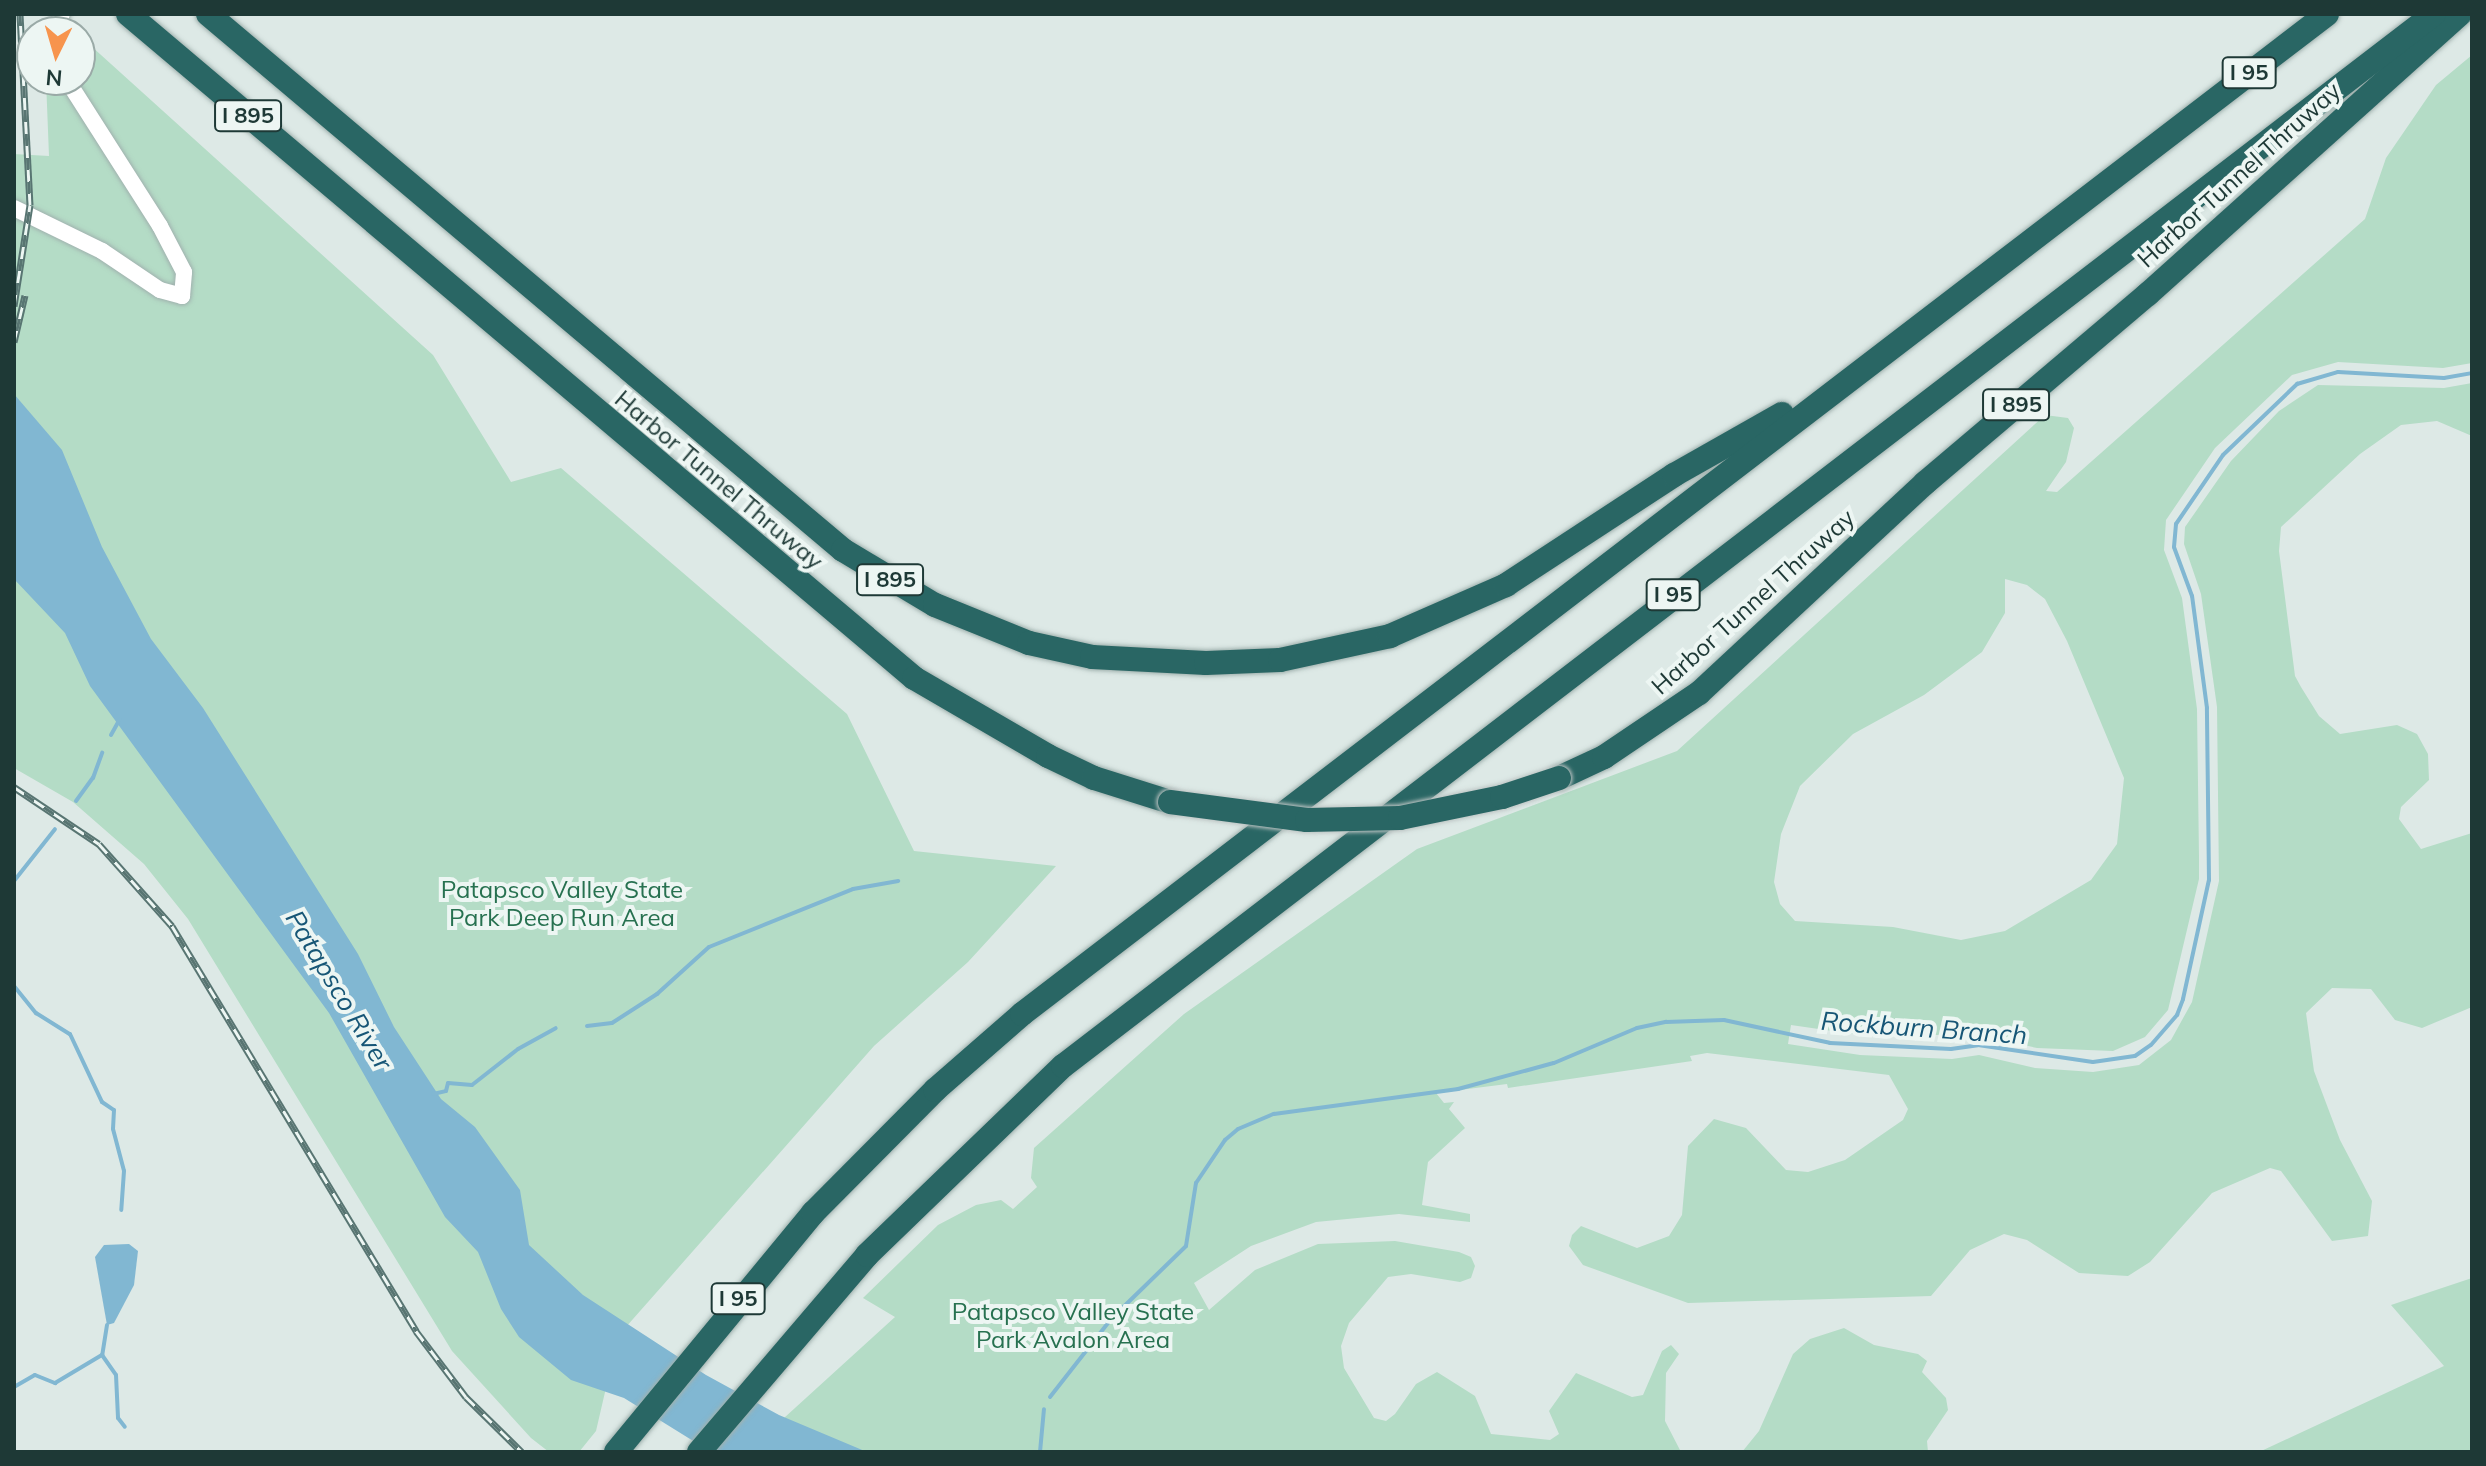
<!DOCTYPE html>
<html>
<head>
<meta charset="utf-8">
<style>
  body { margin:0 }
  #map { position:relative; width:2486px; height:1466px; overflow:hidden; background:#dde9e6; font-family:Mulish,sans-serif }
  div>[style] { position:absolute }
  .green>* { inset:0; background:#b4dcc6 }
  .water>* { inset:0; background:#81b7d2 }
  .stream>* { height:4px; margin:-2px; padding:0 2px; transform-origin:2px; border-radius:2px; background:#81b7d2 }
  .roads { filter:drop-shadow(0 0 2px #a0b1ae) drop-shadow(0 0 2px #a0b1ae) }
  .minor>* { height:16px; margin:-8px; padding:0 8px; transform-origin:8px; border-radius:8px; background:#fff }
  .highway>* { height:24px; margin:-12px; padding:0 12px; transform-origin:12px; border-radius:12px; background:#296664 }
  .rail>* { height:7px; margin-top:-3.5px; transform-origin:0; background:repeating-linear-gradient(90deg,#edf6f3 0 12px,#587572 0 24px); box-sizing:border-box; border-block:2px solid #587572 }
  .bridges { filter:drop-shadow(0 0 2px #bcc4c3) drop-shadow(0 0 2px #bcc4c3) }
  .highway-bridge>* { height:24px; margin:-12px; padding:0 12px; transform-origin:12px; border-radius:12px; background:#296664 }
  span { translate:-50% -50%; white-space:nowrap; text-align:center; line-height:1.15; -webkit-text-stroke:8px #edf6f3; paint-order:stroke }
  .shield-label span { padding:2px 6px; background:#edf6f3; border:2px solid; border-radius:6px; -webkit-text-stroke-width:0 }
  .shield-label { font-size:22px; color:#1e3936; font-weight:700 }
  .street-label { font-size:24px; color:#1e3936 }
  .park-label { font-size:24px; color:#277150 }
  .water-label { font-size:26px; color:#175676; font-style:italic }
  .frame { position:absolute; inset:0; border:16px solid #1e3936; pointer-events:none }
  .north { position:absolute; left:16px; top:16px; width:80px; height:80px; box-sizing:border-box; background:#edf6f3; border:2px solid #9aaaa7; border-radius:50%; rotate:185deg; font-size:22px; font-weight:700; line-height:32px; text-align:center; color:#1e3936 }
  .north::after { content:''; display:block; margin:auto; width:28px; height:36px; background:#f7944d; clip-path:polygon(50% 0,100% 100%,50% 72%,0 100%) }
</style>
</head>
<body>
<div id="map">
  <div class="green">
    <div style="clip-path:polygon(80px 36px,433px 355px,511px 482px,561px 468px,847px 714px,914px 851px,1056px 866px,968px 962px,874px 1046px,618px 1336px,596px 1431px,579px 1452px,549px 1452px,531px 1438px,452px 1351px,188px 919px,144px 864px,73px 802px,14px 768px,14px 154px,49px 156px,46px 80px,80px 80px)"></div>
    <div style="clip-path:polygon(evenodd,2472px 55px,2472px 363px,2443px 368px,2338px 362px,2292px 375px,2215px 448px,2166px 520px,2164px 550px,2182px 598px,2197px 709px,2199px 857px,2199px 879px,2168px 1010px,2145px 1037px,2113px 1051px,2037px 1048px,1978px 1035px,1860px 1035px,1791px 1025px,1788px 1044px,1860px 1055px,1952px 1059px,1979px 1055px,2035px 1068px,2093px 1072px,2139px 1065px,2171px 1040px,2192px 1002px,2219px 881px,2217px 707px,2201px 594px,2184px 544px,2185px 527px,2231px 461px,2279px 411px,2318px 385px,2444px 388px,2472px 383px,2472px 436px,2437px 421px,2401px 425px,2360px 454px,2281px 527px,2279px 551px,2295px 676px,2301px 687px,2319px 716px,2340px 734px,2397px 725px,2417px 734px,2428px 754px,2429px 780px,2401px 807px,2399px 819px,2421px 849px,2472px 833px,2472px 1007px,2422px 1028px,2395px 1020px,2371px 989px,2332px 988px,2306px 1013px,2314px 1071px,2340px 1140px,2372px 1201px,2368px 1236px,2332px 1241px,2281px 1171px,2270px 1168px,2212px 1193px,2150px 1262px,2128px 1276px,2079px 1273px,2027px 1240px,2004px 1234px,1970px 1250px,1931px 1296px,1688px 1303px,1583px 1265px,1569px 1246px,1572px 1235px,1581px 1226px,1637px 1248px,1669px 1236px,1682px 1215px,1688px 1146px,1714px 1119px,1746px 1128px,1786px 1170px,1808px 1172px,1845px 1160px,1903px 1120px,1908px 1109px,1889px 1075px,1707px 1053px,1690px 1056px,1692px 1061px,1508px 1088px,1507px 1084px,1436px 1093px,1444px 1103px,1454px 1102px,1449px 1109px,1465px 1128px,1428px 1162px,1422px 1205px,1470px 1214px,1470px 1222px,1399px 1214px,1316px 1222px,1251px 1246px,1194px 1283px,1209px 1310px,1255px 1270px,1318px 1244px,1395px 1241px,1459px 1252px,1471px 1257px,1475px 1266px,1471px 1278px,1460px 1282px,1411px 1274px,1388px 1277px,1349px 1323px,1341px 1346px,1344px 1368px,1374px 1418px,1386px 1421px,1395px 1414px,1416px 1384px,1437px 1372px,1475px 1396px,1491px 1434px,1550px 1440px,1559px 1434px,1549px 1411px,1576px 1373px,1632px 1397px,1643px 1395px,1662px 1351px,1671px 1345px,1679px 1354px,1666px 1373px,1665px 1421px,1681px 1452px,774px 1452px,773px 1428px,895px 1317px,863px 1298px,938px 1225px,976px 1205px,1001px 1200px,1013px 1209px,1037px 1187px,1031px 1178px,1034px 1148px,1184px 1014px,1417px 849px,1677px 751px,2045px 415px,2068px 418px,2074px 428px,2066px 462px,2046px 491px,2057px 492px,2365px 219px,2386px 158px,2436px 85px,2472px 55px,2005px 579px,2027px 585px,2045px 599px,2067px 641px,2124px 778px,2117px 844px,2091px 880px,2005px 931px,1961px 940px,1893px 927px,1795px 921px,1780px 904px,1774px 882px,1781px 834px,1800px 786px,1853px 734px,1924px 695px,1982px 652px,2005px 613px,2005px 579px)"></div>
    <div style="clip-path:polygon(2472px 1278px,2472px 1452px,2259px 1452px,2444px 1366px,2391px 1305px)"></div>
    <div style="clip-path:polygon(1844px 1328px,1874px 1345px,1918px 1354px,1927px 1361px,1922px 1372px,1946px 1398px,1948px 1410px,1927px 1441px,1928px 1452px,1742px 1452px,1759px 1431px,1793px 1354px,1810px 1339px)"></div>
  </div>
  <div class="water">
    <div style="clip-path:polygon(14px 394px,62px 450px,102px 547px,151px 639px,203px 708px,358px 954px,394px 1027px,441px 1099px,475px 1127px,520px 1190px,529px 1245px,583px 1295px,706px 1375px,779px 1415px,867px 1452px,711px 1452px,624px 1398px,571px 1380px,519px 1337px,501px 1309px,478px 1252px,445px 1217px,329px 1013px,90px 686px,65px 633px,14px 579px)"></div>
    <div style="clip-path:polygon(129px 1244px,138px 1251px,134px 1285px,114px 1323px,107px 1325px,95px 1257px,104px 1245px)"></div>
  </div>
  <div class="stream">
    <div style="left:111px;top:735px;width:18px;rotate:-61deg"></div>
    <div style="left:76px;top:801px;width:29px;rotate:-54deg"></div>
    <div style="left:93px;top:778px;width:27px;rotate:-70deg"></div>
    <div style="left:14px;top:881px;width:66px;rotate:-51.7deg"></div>
    <div style="left:14px;top:986px;width:35px;rotate:51deg"></div>
    <div style="left:36px;top:1013px;width:40px;rotate:32deg"></div>
    <div style="left:70px;top:1034px;width:75px;rotate:64.8deg"></div>
    <div style="left:102px;top:1102px;width:14px;rotate:34deg"></div>
    <div style="left:114px;top:1110px;width:19px;rotate:93deg"></div>
    <div style="left:113px;top:1129px;width:43px;rotate:75.3deg"></div>
    <div style="left:124px;top:1171px;width:39px;rotate:94deg"></div>
    <div style="left:587px;top:1026px;width:25px;rotate:-7deg"></div>
    <div style="left:612px;top:1023px;width:54px;rotate:-32.8deg"></div>
    <div style="left:657px;top:994px;width:70px;rotate:-42.1deg"></div>
    <div style="left:709px;top:947px;width:155px;rotate:-21.9deg"></div>
    <div style="left:853px;top:889px;width:46px;rotate:-10.1deg"></div>
    <div style="left:433px;top:1094px;width:13px;rotate:-13deg"></div>
    <div style="left:446px;top:1091px;width:8px;rotate:-76deg"></div>
    <div style="left:448px;top:1083px;width:24px;rotate:5deg"></div>
    <div style="left:472px;top:1085px;width:58px;rotate:-38deg"></div>
    <div style="left:518px;top:1049px;width:43px;rotate:-28.9deg"></div>
    <div style="left:107px;top:1325px;width:30px;rotate:99deg"></div>
    <div style="left:102px;top:1355px;width:24px;rotate:55deg"></div>
    <div style="left:116px;top:1375px;width:43px;rotate:87.3deg"></div>
    <div style="left:118px;top:1418px;width:11px;rotate:52deg"></div>
    <div style="left:14px;top:1387px;width:24px;rotate:-30deg"></div>
    <div style="left:35px;top:1375px;width:22px;rotate:22deg"></div>
    <div style="left:55px;top:1383px;width:55px;rotate:-30.8deg"></div>
    <div style="left:1050px;top:1397px;width:100px;rotate:-51.9deg"></div>
    <div style="left:1112px;top:1318px;width:103px;rotate:-44.2deg"></div>
    <div style="left:1186px;top:1246px;width:64px;rotate:-81deg"></div>
    <div style="left:1196px;top:1183px;width:52px;rotate:-56deg"></div>
    <div style="left:1225px;top:1140px;width:17px;rotate:-40deg"></div>
    <div style="left:1238px;top:1129px;width:39px;rotate:-23deg"></div>
    <div style="left:1274px;top:1114px;width:186px;rotate:-7.7deg"></div>
    <div style="left:1458px;top:1089px;width:99px;rotate:-15.2deg"></div>
    <div style="left:1554px;top:1063px;width:90px;rotate:-22.9deg"></div>
    <div style="left:1637px;top:1028px;width:30px;rotate:-12deg"></div>
    <div style="left:1666px;top:1022px;width:58px;rotate:-2deg"></div>
    <div style="left:1724px;top:1020px;width:108px;rotate:12.2deg"></div>
    <div style="left:1830px;top:1043px;width:121px;rotate:2.8deg"></div>
    <div style="left:1951px;top:1049px;width:27px;rotate:-8deg"></div>
    <div style="left:1978px;top:1045px;width:116px;rotate:8.4deg"></div>
    <div style="left:2093px;top:1062px;width:42px;rotate:-8.1deg"></div>
    <div style="left:2135px;top:1056px;width:19px;rotate:-35deg"></div>
    <div style="left:2151px;top:1045px;width:40px;rotate:-49deg"></div>
    <div style="left:2177px;top:1015px;width:17px;rotate:-69deg"></div>
    <div style="left:2183px;top:999px;width:122px;rotate:-77.7deg"></div>
    <div style="left:2209px;top:880px;width:172px;rotate:-90.7deg"></div>
    <div style="left:2207px;top:708px;width:113px;rotate:-97.6deg"></div>
    <div style="left:2192px;top:596px;width:52px;rotate:-110.2deg"></div>
    <div style="left:2174px;top:547px;width:23px;rotate:-85deg"></div>
    <div style="left:2176px;top:524px;width:83px;rotate:-55.7deg"></div>
    <div style="left:2223px;top:455px;width:103px;rotate:-43.8deg"></div>
    <div style="left:2297px;top:384px;width:43px;rotate:-16.3deg"></div>
    <div style="left:2338px;top:372px;width:106px;rotate:3.2deg"></div>
    <div style="left:2444px;top:378px;width:28px;rotate:-10deg"></div>
    <div style="left:1040px;top:1452px;width:43px;rotate:-84.7deg"></div>
  </div>
  <div class="roads">
    <div class="minor">
      <div style="left:56px;top:32px;width:19px;rotate:-72deg"></div>
      <div style="left:14px;top:208px;width:98px;rotate:26deg"></div>
      <div style="left:102px;top:251px;width:70px;rotate:33.9deg"></div>
      <div style="left:160px;top:290px;width:23px;rotate:15deg"></div>
      <div style="left:182px;top:296px;width:24px;rotate:-85deg"></div>
      <div style="left:184px;top:272px;width:52px;rotate:-117.6deg"></div>
      <div style="left:160px;top:226px;width:173px;rotate:-122.5deg"></div>
    </div>
    <div class="highway">
      <div style="left:128px;top:14px;width:1029px;rotate:40.19deg"></div>
      <div style="left:914px;top:678px;width:155px;rotate:30.2deg"></div>
      <div style="left:1048px;top:756px;width:51px;rotate:25.6deg"></div>
      <div style="left:1094px;top:778px;width:80px;rotate:17.5deg"></div>
      <div style="left:208px;top:14px;width:831px;rotate:40.17deg"></div>
      <div style="left:843px;top:550px;width:107px;rotate:30.9deg"></div>
      <div style="left:935px;top:605px;width:101px;rotate:22deg"></div>
      <div style="left:1029px;top:643px;width:65px;rotate:12.5deg"></div>
      <div style="left:1092px;top:657px;width:114px;rotate:3deg"></div>
      <div style="left:1206px;top:663px;width:74px;rotate:-2.3deg"></div>
      <div style="left:1280px;top:660px;width:113px;rotate:-12.3deg"></div>
      <div style="left:1390px;top:636px;width:127px;rotate:-23.7deg"></div>
      <div style="left:1506px;top:585px;width:201px;rotate:-33.2deg"></div>
      <div style="left:1674px;top:475px;width:124px;rotate:-29.5deg"></div>
      <div style="left:1559px;top:778px;width:50px;rotate:-25deg"></div>
      <div style="left:1604px;top:757px;width:115px;rotate:-34deg"></div>
      <div style="left:1699px;top:693px;width:309px;rotate:-42.9deg"></div>
      <div style="left:1925px;top:483px;width:292px;rotate:-40.3deg"></div>
      <div style="left:2148px;top:294px;width:419px;rotate:-41.9deg"></div>
      <div style="left:616px;top:1452px;width:310px;rotate:-50.5deg"></div>
      <div style="left:813px;top:1213px;width:173px;rotate:-45.2deg"></div>
      <div style="left:935px;top:1090px;width:116px;rotate:-41.1deg"></div>
      <div style="left:1022px;top:1014px;width:1644px;rotate:-37.46deg"></div>
      <div style="left:699px;top:1452px;width:259px;rotate:-49.5deg"></div>
      <div style="left:867px;top:1255px;width:272px;rotate:-44deg"></div>
      <div style="left:1063px;top:1066px;width:1728px;rotate:-37.5deg"></div>
    </div>
  </div>
  <div class="rail">
    <div style="left:14px;top:306px;width:102px;rotate:-81deg"></div>
    <div style="left:30px;top:205px;width:191px;rotate:-93deg"></div>
    <div style="left:14px;top:342px;width:48px;rotate:-76.8deg"></div>
    <div style="left:14px;top:787px;width:102px;rotate:33.8deg"></div>
    <div style="left:99px;top:844px;width:110px;rotate:48.3deg"></div>
    <div style="left:172px;top:926px;width:473px;rotate:58.9deg"></div>
    <div style="left:416px;top:1331px;width:83px;rotate:52.9deg"></div>
    <div style="left:466px;top:1397px;width:78px;rotate:44.5deg"></div>
  </div>
  <div class="bridges">
    <div class="highway-bridge">
      <div style="left:1170px;top:802px;width:138px;rotate:7.5deg"></div>
      <div style="left:1307px;top:820px;width:93px;rotate:-1.2deg"></div>
      <div style="left:1400px;top:818px;width:104px;rotate:-11.6deg"></div>
      <div style="left:1502px;top:797px;width:60px;rotate:-18.4deg"></div>
    </div>
  </div>
  <div class="shield-label">
    <span style="left:2249px;top:73px">I 95</span>
    <span style="left:248px;top:116px">I 895</span>
    <span style="left:2016px;top:405px">I 895</span>
    <span style="left:890px;top:580px">I 895</span>
    <span style="left:1673px;top:595px">I 95</span>
    <span style="left:738px;top:1299px">I 95</span>
  </div>
  <div class="street-label">
    <span style="left:2239px;top:175px;rotate:-42deg">Harbor Tunnel Thruway</span>
    <span style="left:719px;top:480px;rotate:40deg">Harbor Tunnel Thruway</span>
    <span style="left:1753px;top:602px;rotate:-42deg">Harbor Tunnel Thruway</span>
  </div>
  <div class="park-label">
    <span style="left:562px;top:904px">Patapsco Valley State<br>Park Deep Run Area</span>
    <span style="left:1073px;top:1326px">Patapsco Valley State<br>Park Avalon Area</span>
  </div>
  <div class="water-label">
    <span style="left:339px;top:990px;rotate:59deg">Patapsco River</span>
    <span style="left:1924px;top:1028px;rotate:4deg">Rockburn Branch</span>
  </div>
  <div class="frame"></div>
  <div class="north">N</div>
</div>
</body>
</html>
